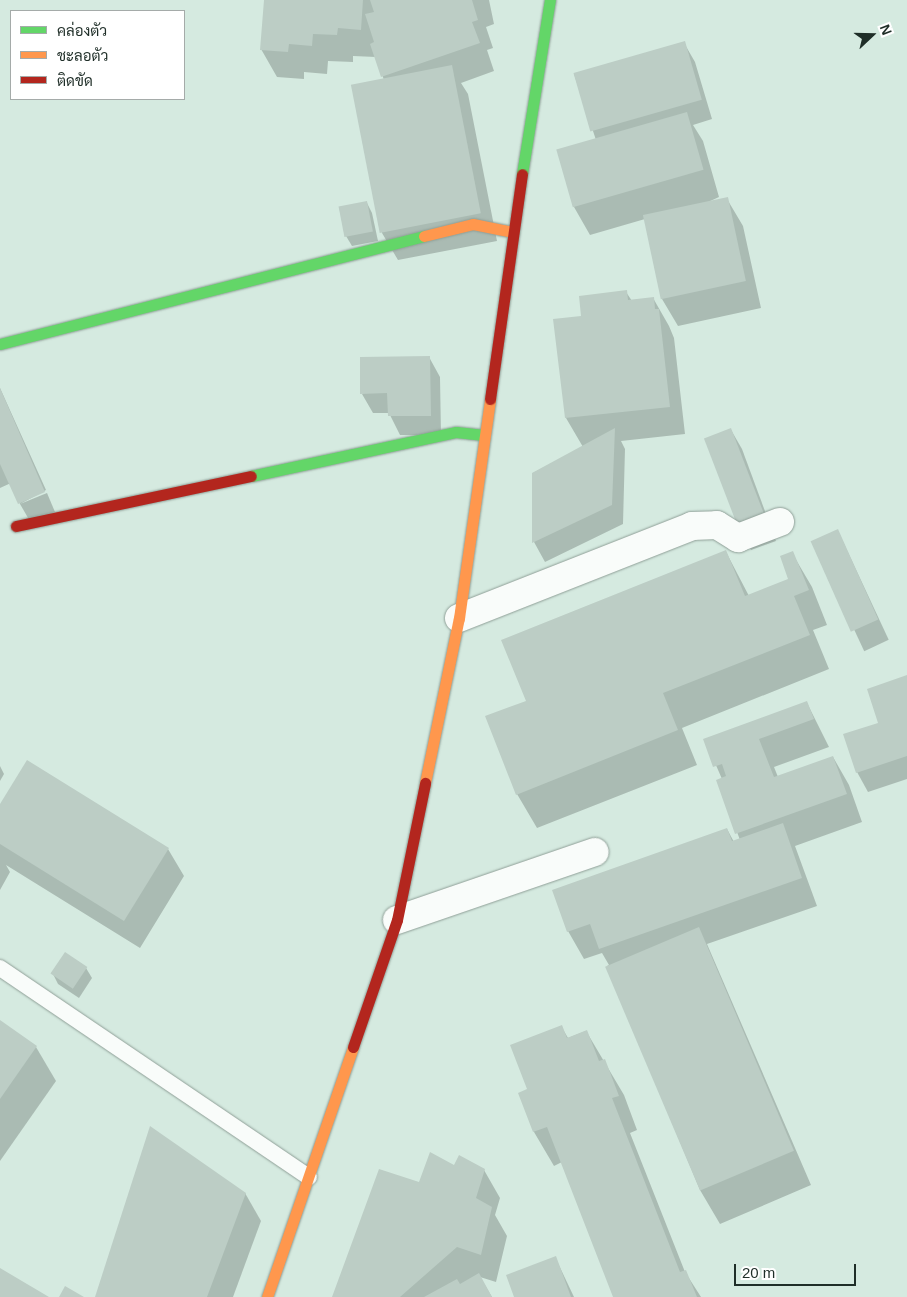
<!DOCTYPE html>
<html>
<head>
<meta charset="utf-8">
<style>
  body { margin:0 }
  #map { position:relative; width:907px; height:1297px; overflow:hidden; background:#d5eae0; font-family:Arial,Sarabun,sans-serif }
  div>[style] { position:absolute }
  .shadow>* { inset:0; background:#0003; transform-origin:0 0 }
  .building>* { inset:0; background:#bccdc5; transform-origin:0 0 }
  .roads { filter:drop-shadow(0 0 1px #8f9f97) drop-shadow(0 0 1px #8f9f97) }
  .lane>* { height:16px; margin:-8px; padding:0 8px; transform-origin:8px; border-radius:8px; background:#f9fcfa }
  .street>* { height:28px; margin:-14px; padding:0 14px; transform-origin:14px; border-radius:14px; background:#f9fcfa }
  .fast>* { height:11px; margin:-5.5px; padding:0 5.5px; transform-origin:5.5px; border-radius:5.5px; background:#63d668 }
  .slow>* { height:11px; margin:-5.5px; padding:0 5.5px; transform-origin:5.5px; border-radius:5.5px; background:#ff974d }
  .jam>* { height:11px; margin:-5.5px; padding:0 5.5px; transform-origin:5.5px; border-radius:5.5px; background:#b3261e }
  span { translate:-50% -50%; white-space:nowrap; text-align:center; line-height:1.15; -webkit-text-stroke:4px #fff; paint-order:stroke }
  .legend { position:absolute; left:10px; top:10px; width:175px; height:90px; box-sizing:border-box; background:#fff; border:1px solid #a5aba9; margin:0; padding:6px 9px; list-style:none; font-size:15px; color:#1f2e28 }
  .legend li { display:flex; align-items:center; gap:10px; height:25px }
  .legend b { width:25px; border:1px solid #a5aba9 }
  .north { position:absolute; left:847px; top:10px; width:50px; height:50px; -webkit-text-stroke:4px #fff; paint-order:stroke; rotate:69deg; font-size:14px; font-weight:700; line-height:20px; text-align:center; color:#1f2e28 }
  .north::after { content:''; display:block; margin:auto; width:18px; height:22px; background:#1f2e28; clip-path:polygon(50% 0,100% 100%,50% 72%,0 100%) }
  .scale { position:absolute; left:734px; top:1264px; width:122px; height:22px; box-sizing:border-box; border:2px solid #1f2e28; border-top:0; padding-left:6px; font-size:15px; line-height:18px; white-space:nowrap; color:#1f2e28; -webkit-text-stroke:4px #fff; paint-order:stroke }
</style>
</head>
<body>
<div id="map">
  <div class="shadow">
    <div style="clip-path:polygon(265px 0,489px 0,494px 24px,486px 27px,493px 48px,487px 50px,494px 71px,461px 83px,468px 94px,497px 241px,398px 260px,382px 233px,384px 80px,376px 57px,353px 56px,353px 62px,328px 61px,327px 74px,304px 72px,304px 79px,277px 77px,261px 49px)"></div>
    <div style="clip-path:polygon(684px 43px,695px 62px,712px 119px,693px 125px,703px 141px,719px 197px,706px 203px,727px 199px,743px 226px,761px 308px,678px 326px,662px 299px,645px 219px,590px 235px,574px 207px,596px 140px,574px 74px)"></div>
    <div style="clip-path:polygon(367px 203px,372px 213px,378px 241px,352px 246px,346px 236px)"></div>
    <div style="clip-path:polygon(626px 292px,632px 301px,653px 298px,669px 326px,674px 338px,685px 434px,621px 441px,625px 449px,623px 524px,545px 562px,534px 542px,533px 473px,583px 447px,566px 418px,582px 317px)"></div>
    <div style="clip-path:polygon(429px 357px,440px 377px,441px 435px,400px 435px,389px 413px,373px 413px,362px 394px)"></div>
    <div style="clip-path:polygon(0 388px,46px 490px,20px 504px,11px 483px,0 488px)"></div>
    <div style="clip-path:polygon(731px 430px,742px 449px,776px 541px,751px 550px,740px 531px)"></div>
    <div style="clip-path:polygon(47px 493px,55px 512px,31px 523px,20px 504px)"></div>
    <div style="left:838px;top:531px;width:120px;height:27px;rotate:65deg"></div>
    <div style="clip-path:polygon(726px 552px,749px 596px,790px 580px,792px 553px,812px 587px,827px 625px,813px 630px,829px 669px,682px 728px,697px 765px,537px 828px,517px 794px,527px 701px)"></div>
    <div style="clip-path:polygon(907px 677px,907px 779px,868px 792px,857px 772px,879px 724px)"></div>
    <div style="clip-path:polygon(807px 703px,829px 747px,774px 767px,778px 777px,833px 757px,849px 785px,862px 822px,795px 846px,817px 906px,707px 944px,811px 1185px,720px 1224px,700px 1190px,607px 966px,609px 965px,602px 953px,584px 959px,568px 931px,727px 829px,734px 842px,740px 840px,718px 781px,722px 779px,705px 740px)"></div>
    <div style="clip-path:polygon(0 766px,4px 774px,0 781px)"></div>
    <div style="clip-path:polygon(0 806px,168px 849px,184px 876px,140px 948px,6px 865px,10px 872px,0 890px)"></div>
    <div style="clip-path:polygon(86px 968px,92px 978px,79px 998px,58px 984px,53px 974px)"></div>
    <div style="clip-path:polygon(0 1022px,36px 1047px,56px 1081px,0 1161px)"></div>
    <div style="clip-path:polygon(561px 1026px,568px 1038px,586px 1031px,624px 1095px,637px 1130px,630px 1133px,685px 1272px,701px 1297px,614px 1297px,562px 1162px,554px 1166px,534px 1132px,529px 1090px)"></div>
    <div style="clip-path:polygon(455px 1167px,484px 1170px,500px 1198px,495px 1215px,507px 1236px,496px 1282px,480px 1277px,492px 1297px,333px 1297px,420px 1184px)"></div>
    <div style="clip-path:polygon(245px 1193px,261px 1221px,233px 1297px,96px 1297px)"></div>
    <div style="clip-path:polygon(555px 1257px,574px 1297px,515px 1297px)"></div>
  </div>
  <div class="building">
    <div style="clip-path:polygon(264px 0,363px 0,361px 30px,338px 28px,337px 35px,313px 34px,312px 46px,289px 44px,288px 52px,260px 50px)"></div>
    <div style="clip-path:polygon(370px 0,472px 0,478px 20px,472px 22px,480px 43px,381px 77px,370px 44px,374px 42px,365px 14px,374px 12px)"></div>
    <div style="left:685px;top:41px;width:61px;height:116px;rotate:74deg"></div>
    <div style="left:452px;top:65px;width:151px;height:103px;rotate:79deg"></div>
    <div style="left:687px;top:112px;width:60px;height:136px;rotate:74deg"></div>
    <div style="left:728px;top:197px;width:86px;height:87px;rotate:78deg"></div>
    <div style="left:367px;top:201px;width:31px;height:29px;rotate:79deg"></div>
    <div style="clip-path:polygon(627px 290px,628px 300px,654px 297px,655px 309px,659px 309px,670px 407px,565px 418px,553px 319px,581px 316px,579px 296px)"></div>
    <div style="clip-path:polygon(430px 356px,431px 416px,388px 416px,387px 393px,360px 394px,360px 357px)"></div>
    <div style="clip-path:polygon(0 388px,45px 492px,18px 504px,0 464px)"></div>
    <div style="clip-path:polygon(615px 428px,612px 505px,532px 543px,532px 473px)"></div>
    <div style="left:731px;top:428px;width:99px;height:29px;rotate:69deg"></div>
    <div style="left:838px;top:529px;width:99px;height:30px;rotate:66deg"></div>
    <div style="clip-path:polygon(726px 550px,745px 596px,788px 579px,780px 556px,793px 551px,809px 590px,794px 596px,810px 635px,663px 693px,678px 730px,516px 795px,485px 716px,526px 701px,501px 640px)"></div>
    <div style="clip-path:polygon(907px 675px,907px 756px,856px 773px,843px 734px,878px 723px,867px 689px)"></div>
    <div style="clip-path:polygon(807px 701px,814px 719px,759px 739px,774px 777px,833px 756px,847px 794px,735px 834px,716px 780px,726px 776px,722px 764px,713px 767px,703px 739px)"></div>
    <div style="clip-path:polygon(27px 760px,169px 848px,124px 921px,0 844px,0 804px)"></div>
    <div style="clip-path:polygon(783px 823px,802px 878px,599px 949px,590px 924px,567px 932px,552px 890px,727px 828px,732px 841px)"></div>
    <div style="left:699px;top:927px;width:243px;height:102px;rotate:67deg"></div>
    <div style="left:65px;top:952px;width:27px;height:26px;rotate:34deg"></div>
    <div style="clip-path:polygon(0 1020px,37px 1046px,0 1099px)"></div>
    <div style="clip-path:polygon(562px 1025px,567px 1038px,587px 1030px,599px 1061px,605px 1059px,619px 1096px,612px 1098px,680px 1272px,686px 1270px,697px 1297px,613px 1297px,547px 1127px,533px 1132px,518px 1093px,527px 1089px,510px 1045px)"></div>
    <div style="clip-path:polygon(150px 1126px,246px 1193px,207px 1297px,95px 1297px)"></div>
    <div style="clip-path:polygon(430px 1152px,454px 1165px,459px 1155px,485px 1169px,476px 1198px,492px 1207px,481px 1255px,457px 1247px,400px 1297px,332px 1297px,379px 1169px,419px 1182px)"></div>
    <div style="clip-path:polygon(556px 1256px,571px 1297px,514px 1297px,506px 1275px)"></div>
    <div style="clip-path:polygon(0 1268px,49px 1297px,0 1297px)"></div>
    <div style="clip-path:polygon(479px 1273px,492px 1297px,424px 1297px,457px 1279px,460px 1284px)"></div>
    <div style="clip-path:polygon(65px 1286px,84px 1297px,59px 1297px)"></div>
  </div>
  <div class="roads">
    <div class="lane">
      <div style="left:0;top:968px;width:373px;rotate:34.1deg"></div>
    </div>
    <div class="street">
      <div style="left:459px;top:618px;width:251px;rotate:-21.5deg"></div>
      <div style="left:692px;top:526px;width:25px;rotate:-2deg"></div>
      <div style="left:717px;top:525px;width:25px;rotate:32deg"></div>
      <div style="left:738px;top:538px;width:45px;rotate:-20.9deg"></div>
      <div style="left:397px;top:920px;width:209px;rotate:-19deg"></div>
    </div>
    <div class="fast">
      <div style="left:522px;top:174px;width:176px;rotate:-80.9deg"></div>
      <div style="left:0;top:344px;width:438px;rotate:-14.3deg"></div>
      <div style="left:251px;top:476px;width:210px;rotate:-12.1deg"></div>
      <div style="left:456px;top:432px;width:28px;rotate:6deg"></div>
    </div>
    <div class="slow">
      <div style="left:424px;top:236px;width:50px;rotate:-13.8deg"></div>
      <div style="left:473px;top:224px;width:41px;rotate:11.3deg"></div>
      <div style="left:425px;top:783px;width:168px;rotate:-78.4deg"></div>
      <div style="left:459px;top:618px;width:221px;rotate:-81.9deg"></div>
      <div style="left:267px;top:1297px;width:264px;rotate:-71deg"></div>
    </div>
    <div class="jam">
      <div style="left:490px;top:399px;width:227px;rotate:-81.9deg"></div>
      <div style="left:16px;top:526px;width:240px;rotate:-12deg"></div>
      <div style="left:353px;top:1047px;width:134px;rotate:-70.9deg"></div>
      <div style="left:397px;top:920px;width:140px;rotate:-78.4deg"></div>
    </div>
  </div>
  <ul class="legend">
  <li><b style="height:6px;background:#63d668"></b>คล่องตัว</li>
  <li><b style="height:6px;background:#ff974d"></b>ชะลอตัว</li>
  <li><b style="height:6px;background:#b3261e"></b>ติดขัด</li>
  </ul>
  <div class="north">N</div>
  <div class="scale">20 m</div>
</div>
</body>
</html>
